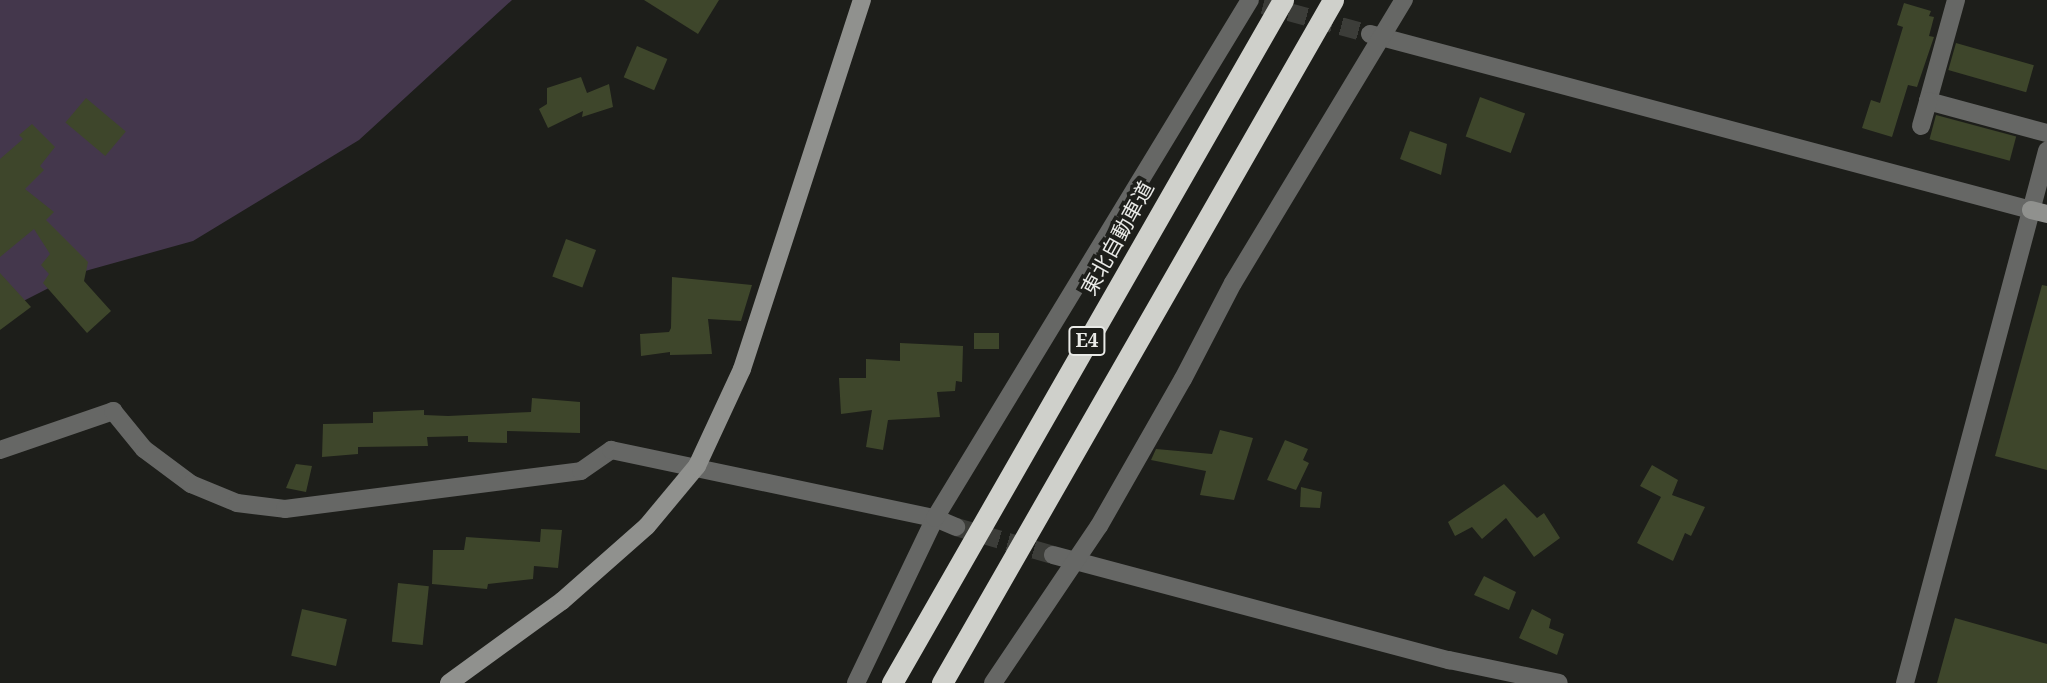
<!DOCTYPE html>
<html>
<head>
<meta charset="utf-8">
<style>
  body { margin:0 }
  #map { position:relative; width:2047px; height:683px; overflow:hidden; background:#1d1e1a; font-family:"Noto Serif","Noto Sans JP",serif }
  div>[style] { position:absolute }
  .green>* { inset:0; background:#44374c }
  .building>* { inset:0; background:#3e462b; transform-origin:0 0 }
  .street-tunnel>* { height:18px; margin-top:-9px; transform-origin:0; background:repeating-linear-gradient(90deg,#3c3d39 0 18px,transparent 0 27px) }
  .street>* { height:18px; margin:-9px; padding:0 9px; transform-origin:9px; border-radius:9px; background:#666765 }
  .secondary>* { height:18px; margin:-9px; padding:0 9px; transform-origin:9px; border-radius:9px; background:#90918e }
  .highway>* { height:21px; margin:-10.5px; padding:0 10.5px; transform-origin:10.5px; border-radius:10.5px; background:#cfd0cb }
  span { translate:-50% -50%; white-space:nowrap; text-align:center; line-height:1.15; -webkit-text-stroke:7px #1d1e1a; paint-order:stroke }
  .shield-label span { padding:2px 5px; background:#1d1e1a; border:2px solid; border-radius:5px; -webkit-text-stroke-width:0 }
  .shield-label { font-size:19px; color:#e9eae7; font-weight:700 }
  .street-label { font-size:21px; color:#e9eae7 }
</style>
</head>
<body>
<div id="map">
  <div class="green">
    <div style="clip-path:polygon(0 0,512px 0,359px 140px,193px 241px,78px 273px,0 313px)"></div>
  </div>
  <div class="building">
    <div style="clip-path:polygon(644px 0,719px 0,698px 34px)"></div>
    <div style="clip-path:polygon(1904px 3px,1931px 11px,1929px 16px,1934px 17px,1929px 36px,1934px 37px,1917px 87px,1908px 85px,1892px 137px,1862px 128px,1871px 100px,1880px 103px,1903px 27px,1897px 25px)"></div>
    <div style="left:1956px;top:43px;width:81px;height:28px;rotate:16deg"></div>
    <div style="left:637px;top:46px;width:33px;height:34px;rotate:23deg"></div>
    <div style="clip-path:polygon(581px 77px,587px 93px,609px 84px,613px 107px,582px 117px,583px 111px,548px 128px,539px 109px,547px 104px,547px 88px)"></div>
    <div style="left:1480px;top:97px;width:48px;height:42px;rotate:20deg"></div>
    <div style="left:86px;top:98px;width:52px;height:32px;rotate:40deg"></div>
    <div style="left:1936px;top:115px;width:83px;height:25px;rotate:15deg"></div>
    <div style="clip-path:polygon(32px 124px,55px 147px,40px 166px,44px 170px,25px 189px,54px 212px,46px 220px,88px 262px,84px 281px,111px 311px,87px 333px,43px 283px,49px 274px,41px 265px,50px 254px,34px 229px,0 257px,0 159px,23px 139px,19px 135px)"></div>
    <div style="clip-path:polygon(1410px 131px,1447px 144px,1441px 175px,1400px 159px)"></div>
    <div style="left:566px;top:239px;width:32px;height:40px;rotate:20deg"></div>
    <div style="clip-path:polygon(0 273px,31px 307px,0 330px)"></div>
    <div style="clip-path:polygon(672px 277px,752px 285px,741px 321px,708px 319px,712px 354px,670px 355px,670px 352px,641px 356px,640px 334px,669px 332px,671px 328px)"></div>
    <div style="clip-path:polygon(2042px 285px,2047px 286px,2047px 470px,1995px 456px)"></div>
    <div style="left:974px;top:333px;width:25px;height:16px"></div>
    <div style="clip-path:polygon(900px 343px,963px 346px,962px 382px,956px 381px,955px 391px,937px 392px,940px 417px,888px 420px,883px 450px,866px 447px,872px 410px,841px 414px,839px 378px,866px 378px,866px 359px,900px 361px)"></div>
    <div style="clip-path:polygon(532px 398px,580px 402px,580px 433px,507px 431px,507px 443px,468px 442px,468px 436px,427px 437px,428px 446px,358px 447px,358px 454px,322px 457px,323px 424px,373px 423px,373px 412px,424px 410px,424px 415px,448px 416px,531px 412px)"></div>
    <div style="clip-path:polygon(1220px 430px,1253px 438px,1234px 500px,1200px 495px,1206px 471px,1151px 460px,1156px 449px,1212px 454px)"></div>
    <div style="clip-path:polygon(1285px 440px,1308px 449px,1303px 460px,1309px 463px,1296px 490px,1267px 480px)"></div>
    <div style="clip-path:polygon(296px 464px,312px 466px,306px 492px,286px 488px)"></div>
    <div style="clip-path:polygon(1652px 465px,1678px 480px,1672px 495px,1705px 507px,1691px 536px,1685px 533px,1673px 561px,1637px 543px,1661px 497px,1640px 486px)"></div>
    <div style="clip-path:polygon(1504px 484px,1537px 518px,1544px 513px,1560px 538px,1534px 557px,1506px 518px,1482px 539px,1472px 527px,1455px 536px,1448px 522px)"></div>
    <div style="clip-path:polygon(1301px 487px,1322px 492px,1320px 508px,1300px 507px)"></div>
    <div style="clip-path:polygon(541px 529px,562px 530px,558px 568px,534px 566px,533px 579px,488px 584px,487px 589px,432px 584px,433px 550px,464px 550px,466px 537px,540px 542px)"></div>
    <div style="clip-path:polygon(1484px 576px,1516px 592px,1509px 610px,1474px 595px)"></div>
    <div style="left:398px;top:583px;width:31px;height:59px;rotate:6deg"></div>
    <div style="left:302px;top:609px;width:46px;height:48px;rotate:13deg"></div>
    <div style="clip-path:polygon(1532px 609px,1551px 619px,1549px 628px,1564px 634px,1557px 655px,1519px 638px)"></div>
    <div style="clip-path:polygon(1955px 618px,2047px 644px,2047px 683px,1937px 683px)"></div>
  </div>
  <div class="street-tunnel">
    <div style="left:1263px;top:5px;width:111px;rotate:15.2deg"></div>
    <div style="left:956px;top:527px;width:101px;rotate:16.1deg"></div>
  </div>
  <div class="street">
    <div style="left:1956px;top:0;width:105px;rotate:105.5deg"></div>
    <div style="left:1928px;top:101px;width:123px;rotate:15.1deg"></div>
    <div style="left:1370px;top:34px;width:684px;rotate:14.91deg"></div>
    <div style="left:1921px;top:126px;width:26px;rotate:-74deg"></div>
    <div style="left:0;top:450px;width:120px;rotate:-19deg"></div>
    <div style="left:113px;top:411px;width:49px;rotate:50.8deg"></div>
    <div style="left:144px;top:449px;width:59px;rotate:36.7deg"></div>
    <div style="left:191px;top:484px;width:50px;rotate:22.4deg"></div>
    <div style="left:237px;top:503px;width:48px;rotate:7.1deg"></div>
    <div style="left:285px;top:509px;width:298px;rotate:-7.3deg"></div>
    <div style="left:581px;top:471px;width:37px;rotate:-35deg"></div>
    <div style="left:611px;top:450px;width:331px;rotate:11.9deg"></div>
    <div style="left:935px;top:518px;width:23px;rotate:23deg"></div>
    <div style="left:1053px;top:555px;width:410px;rotate:14.9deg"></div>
    <div style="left:1449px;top:660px;width:112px;rotate:11.8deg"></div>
    <div style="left:856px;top:683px;width:183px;rotate:-64.4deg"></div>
    <div style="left:935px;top:518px;width:606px;rotate:-58.7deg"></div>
    <div style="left:993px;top:683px;width:189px;rotate:-56deg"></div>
    <div style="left:1099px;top:526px;width:169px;rotate:-60.3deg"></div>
    <div style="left:1183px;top:379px;width:108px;rotate:-62.5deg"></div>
    <div style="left:1233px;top:283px;width:331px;rotate:-58.9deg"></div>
    <div style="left:1905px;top:683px;width:551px;rotate:-75.06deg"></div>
  </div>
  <div class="secondary">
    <div style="left:2031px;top:210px;width:16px;rotate:14deg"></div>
    <div style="left:449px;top:683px;width:140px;rotate:-36deg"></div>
    <div style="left:562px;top:601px;width:113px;rotate:-41.4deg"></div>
    <div style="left:647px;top:526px;width:78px;rotate:-50.2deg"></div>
    <div style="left:697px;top:466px;width:107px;rotate:-65.1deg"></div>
    <div style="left:742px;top:369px;width:388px;rotate:-72deg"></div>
  </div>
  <div class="highway">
    <div style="left:892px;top:683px;width:787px;rotate:-60.21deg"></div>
    <div style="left:942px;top:683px;width:787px;rotate:-60.21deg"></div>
  </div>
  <div class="shield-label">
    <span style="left:1087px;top:341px">E4</span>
  </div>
  <div class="street-label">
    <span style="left:1117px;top:238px;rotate:-61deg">東北自動車道</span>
  </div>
</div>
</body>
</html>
